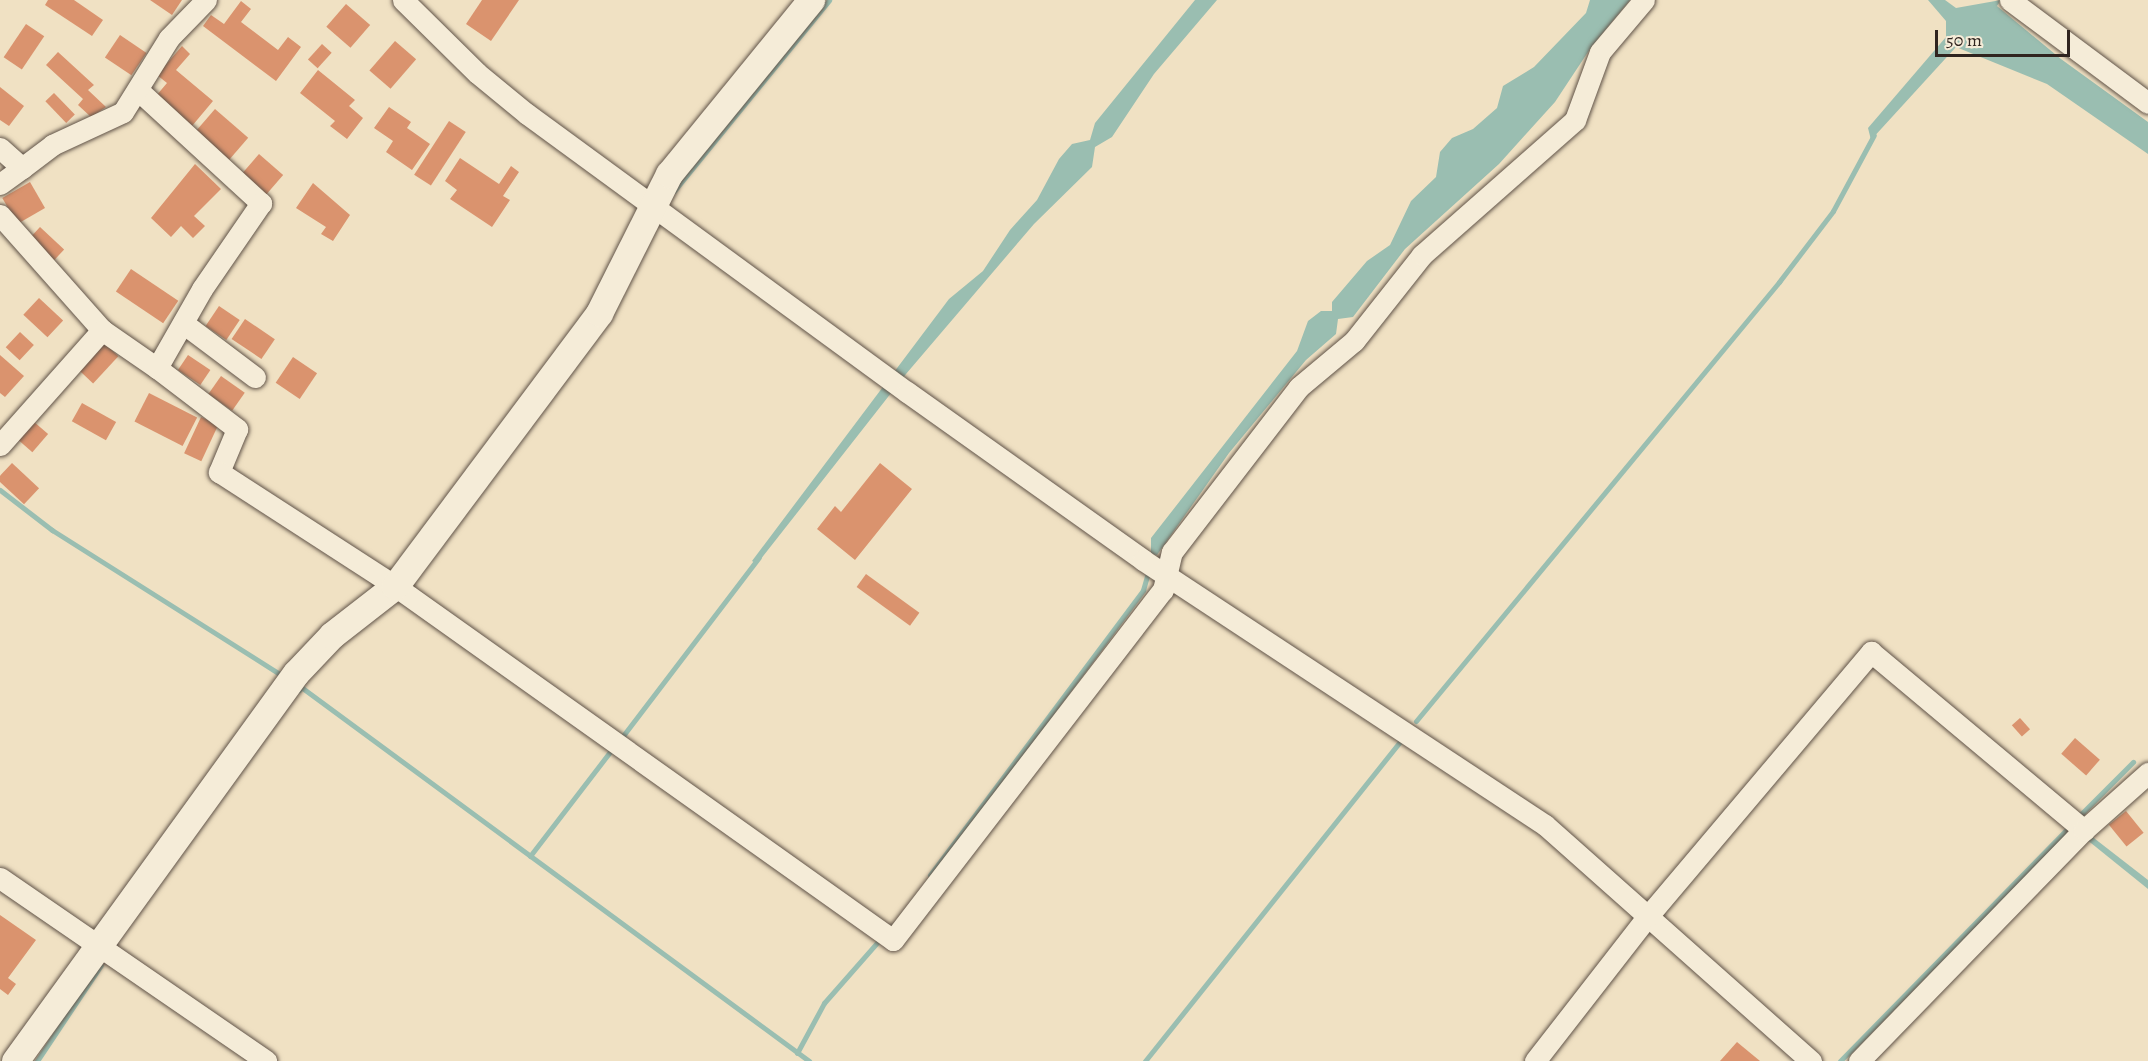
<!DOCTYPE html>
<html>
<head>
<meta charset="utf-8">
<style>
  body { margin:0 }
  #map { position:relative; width:2148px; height:1061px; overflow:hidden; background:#f0e1c3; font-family:Alegreya,serif }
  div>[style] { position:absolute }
  .water>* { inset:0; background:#9abeb1 }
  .stream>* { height:5px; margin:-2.5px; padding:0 2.5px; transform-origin:2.5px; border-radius:2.5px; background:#9abeb1 }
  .building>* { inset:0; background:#da936e; transform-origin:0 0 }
  .roads { filter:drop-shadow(0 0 2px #605348) drop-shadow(0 0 2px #605348) }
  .minor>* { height:21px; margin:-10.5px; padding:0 10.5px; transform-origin:10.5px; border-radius:10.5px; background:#f5ecd8 }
  .tertiary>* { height:27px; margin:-13.5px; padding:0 13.5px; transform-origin:13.5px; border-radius:13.5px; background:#f5ecd8 }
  span { translate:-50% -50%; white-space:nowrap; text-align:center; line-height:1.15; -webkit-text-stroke:5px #f5ecd8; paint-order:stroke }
  .scale { position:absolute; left:1935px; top:30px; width:135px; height:27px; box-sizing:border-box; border:3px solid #30241f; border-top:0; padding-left:8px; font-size:18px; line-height:21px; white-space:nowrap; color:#30241f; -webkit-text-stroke:4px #f5ecd8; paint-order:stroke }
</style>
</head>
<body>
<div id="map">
  <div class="water">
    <div style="clip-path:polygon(1195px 0,1217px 0,1154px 74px,1112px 137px,1095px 147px,1092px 167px,1034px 224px,906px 374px,757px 564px,752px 561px,949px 299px,983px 271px,1010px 230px,1037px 200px,1059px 159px,1072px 144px,1090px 140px,1095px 123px)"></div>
    <div style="clip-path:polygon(1590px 0,1630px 0,1592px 46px,1555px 102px,1499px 164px,1405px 249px,1353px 317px,1338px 319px,1336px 334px,1306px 360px,1229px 453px,1157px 555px,1151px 554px,1151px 538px,1297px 351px,1308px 321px,1321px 311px,1332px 311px,1332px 302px,1367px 261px,1390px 245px,1411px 201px,1436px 177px,1440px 152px,1452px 138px,1473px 129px,1497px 108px,1503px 86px,1534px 67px,1586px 13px)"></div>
    <div style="clip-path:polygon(1928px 0,1945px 0,1956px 8px,2001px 0,1997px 6px,2061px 59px,2148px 122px,2148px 154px,2047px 84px,1956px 47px,1871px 140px,1868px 128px,1946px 37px,1946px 21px)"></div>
    <div style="clip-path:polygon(2090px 835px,2148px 880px,2148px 889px,2086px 839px)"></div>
  </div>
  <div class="stream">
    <div style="left:674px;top:191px;width:246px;rotate:-50.9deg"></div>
    <div style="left:0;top:490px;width:66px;rotate:37.6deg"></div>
    <div style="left:52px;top:530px;width:270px;rotate:32.3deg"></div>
    <div style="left:299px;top:690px;width:4px;rotate:-56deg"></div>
    <div style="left:301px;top:687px;width:631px;rotate:36.36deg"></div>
    <div style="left:1416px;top:721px;width:570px;rotate:-50.41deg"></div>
    <div style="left:1779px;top:282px;width:89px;rotate:-52.7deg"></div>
    <div style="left:1833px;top:211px;width:86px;rotate:-61.7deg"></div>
    <div style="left:619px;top:741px;width:231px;rotate:-52.7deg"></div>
    <div style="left:2078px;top:817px;width:78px;rotate:-45deg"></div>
    <div style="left:530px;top:856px;width:136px;rotate:-52.5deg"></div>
    <div style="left:930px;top:875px;width:356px;rotate:-53.2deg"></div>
    <div style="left:1143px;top:590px;width:22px;rotate:-74deg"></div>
    <div style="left:797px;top:1053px;width:57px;rotate:-61.6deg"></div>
    <div style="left:824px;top:1003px;width:88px;rotate:-48.7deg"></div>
    <div style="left:37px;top:1061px;width:115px;rotate:-56.3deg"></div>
    <div style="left:1145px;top:1061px;width:409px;rotate:-51.4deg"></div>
    <div style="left:1840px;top:1061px;width:332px;rotate:-45.6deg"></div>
  </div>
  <div class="building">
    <div style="clip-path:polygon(48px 0,74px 0,103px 20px,92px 36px,45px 5px)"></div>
    <div style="clip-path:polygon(150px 0,182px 0,172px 15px)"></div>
    <div style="clip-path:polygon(482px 0,519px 0,491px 41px,466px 24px)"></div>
    <div style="clip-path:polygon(241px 1px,251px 9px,241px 22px,278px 50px,288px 37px,301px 47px,276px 81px,203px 26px,211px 15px,224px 24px)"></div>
    <div style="left:346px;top:4px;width:32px;height:30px;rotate:41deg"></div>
    <div style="left:26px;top:24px;width:22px;height:40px;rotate:34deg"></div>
    <div style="left:120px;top:35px;width:32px;height:27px;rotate:34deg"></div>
    <div style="left:395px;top:41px;width:28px;height:39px;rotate:41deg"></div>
    <div style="left:322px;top:44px;width:13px;height:21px;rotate:42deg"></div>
    <div style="clip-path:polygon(182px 46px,190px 54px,176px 70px,213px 101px,192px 126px,156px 96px,167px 83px,157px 75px)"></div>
    <div style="clip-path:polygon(58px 52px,94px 85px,88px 90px,106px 107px,91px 117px,78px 105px,83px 99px,46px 65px)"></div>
    <div style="clip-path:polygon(318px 70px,355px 100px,349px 106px,363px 118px,347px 139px,330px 126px,335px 121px,300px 93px)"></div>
    <div style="clip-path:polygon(0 87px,24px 106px,9px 126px,0 120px)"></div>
    <div style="left:54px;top:93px;width:30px;height:12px;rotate:46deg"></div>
    <div style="clip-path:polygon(389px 107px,411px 122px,407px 128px,430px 144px,412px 170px,386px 152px,393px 141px,374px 128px)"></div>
    <div style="left:215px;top:109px;width:44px;height:29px;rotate:41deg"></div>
    <div style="left:449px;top:121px;width:20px;height:64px;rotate:33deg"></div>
    <div style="left:259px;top:154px;width:32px;height:32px;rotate:41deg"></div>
    <div style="clip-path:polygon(460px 158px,499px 184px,511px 166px,519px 172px,503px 196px,510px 200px,492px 227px,450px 199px,457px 190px,445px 181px)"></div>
    <div style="clip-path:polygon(195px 164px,221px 189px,194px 216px,205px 226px,193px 238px,181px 226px,171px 237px,151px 218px)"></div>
    <div style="left:30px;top:182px;width:30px;height:32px;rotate:60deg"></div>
    <div style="clip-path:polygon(313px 183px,350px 215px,333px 241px,321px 234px,326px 227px,296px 208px)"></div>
    <div style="left:40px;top:227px;width:33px;height:18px;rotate:43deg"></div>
    <div style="left:131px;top:269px;width:57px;height:27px;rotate:34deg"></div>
    <div style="left:39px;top:298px;width:33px;height:23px;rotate:43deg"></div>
    <div style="left:219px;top:306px;width:25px;height:24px;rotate:34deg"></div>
    <div style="left:245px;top:319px;width:36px;height:24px;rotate:34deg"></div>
    <div style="left:20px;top:332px;width:19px;height:21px;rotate:43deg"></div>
    <div style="left:103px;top:342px;width:21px;height:37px;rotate:43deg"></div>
    <div style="clip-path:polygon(0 355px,24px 376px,5px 397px,0 393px)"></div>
    <div style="left:188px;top:355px;width:27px;height:18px;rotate:34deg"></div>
    <div style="left:293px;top:357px;width:29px;height:31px;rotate:34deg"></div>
    <div style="left:221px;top:376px;width:29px;height:22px;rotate:35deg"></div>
    <div style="left:149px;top:393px;width:54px;height:32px;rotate:27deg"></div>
    <div style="left:82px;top:403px;width:39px;height:21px;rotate:29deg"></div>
    <div style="left:201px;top:417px;width:19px;height:40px;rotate:25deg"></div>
    <div style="left:33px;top:421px;width:20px;height:24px;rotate:41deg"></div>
    <div style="left:12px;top:463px;width:37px;height:22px;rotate:43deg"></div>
    <div style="clip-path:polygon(880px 463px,912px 489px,855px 560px,817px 529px,835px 506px,841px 512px)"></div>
    <div style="left:866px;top:574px;width:66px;height:16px;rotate:36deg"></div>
    <div style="left:2020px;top:718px;width:15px;height:11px;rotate:48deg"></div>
    <div style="left:2075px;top:738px;width:33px;height:21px;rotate:41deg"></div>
    <div style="left:2126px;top:811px;width:28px;height:22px;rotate:51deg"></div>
    <div style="clip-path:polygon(0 915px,36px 940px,8px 978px,16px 984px,8px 995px,0 989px)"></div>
    <div style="clip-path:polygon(1737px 1042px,1760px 1061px,1720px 1061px)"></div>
  </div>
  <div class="roads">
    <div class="minor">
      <div style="left:403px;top:0;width:104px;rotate:44.6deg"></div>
      <div style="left:477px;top:73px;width:65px;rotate:39.4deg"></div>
      <div style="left:527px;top:114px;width:471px;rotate:36.2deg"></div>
      <div style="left:907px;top:392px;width:290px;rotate:35.4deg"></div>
      <div style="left:1143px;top:560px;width:481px;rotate:33.4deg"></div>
      <div style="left:1545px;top:825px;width:356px;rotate:41.6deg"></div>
      <div style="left:2010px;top:0;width:172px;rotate:36.7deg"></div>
      <div style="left:139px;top:91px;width:166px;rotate:42.6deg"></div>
      <div style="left:261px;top:203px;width:104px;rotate:124.5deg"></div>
      <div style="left:202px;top:289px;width:91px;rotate:119.7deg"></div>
      <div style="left:157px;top:368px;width:101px;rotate:37.3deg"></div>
      <div style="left:237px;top:429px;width:47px;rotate:112.7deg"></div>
      <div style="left:219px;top:472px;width:210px;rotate:32.9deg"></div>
      <div style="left:395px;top:586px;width:611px;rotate:35.41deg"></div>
      <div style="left:893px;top:940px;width:442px;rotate:-52.4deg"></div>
      <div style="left:1163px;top:590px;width:39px;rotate:-77deg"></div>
      <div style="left:1172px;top:552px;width:208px;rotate:-52.4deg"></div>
      <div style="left:1299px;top:387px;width:72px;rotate:-39.9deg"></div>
      <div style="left:1354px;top:341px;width:110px;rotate:-51.7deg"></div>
      <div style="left:1422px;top:255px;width:204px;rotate:-41.4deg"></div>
      <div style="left:1575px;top:120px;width:72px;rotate:-69.8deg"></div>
      <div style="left:1600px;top:52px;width:68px;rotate:-49.8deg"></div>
      <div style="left:0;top:148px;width:30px;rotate:42deg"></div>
      <div style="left:22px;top:168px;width:27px;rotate:144deg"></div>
      <div style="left:22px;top:168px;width:38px;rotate:-37deg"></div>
      <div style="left:52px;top:145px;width:78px;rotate:-24.9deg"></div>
      <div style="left:123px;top:112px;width:87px;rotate:-58.1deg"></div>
      <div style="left:169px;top:38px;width:53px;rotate:-45.8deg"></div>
      <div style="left:0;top:215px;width:154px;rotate:48.4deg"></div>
      <div style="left:102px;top:330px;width:67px;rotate:34.6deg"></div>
      <div style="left:183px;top:323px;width:90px;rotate:36.9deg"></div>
      <div style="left:0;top:445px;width:154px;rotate:-48.4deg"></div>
      <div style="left:0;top:878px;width:323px;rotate:34.5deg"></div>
      <div style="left:1535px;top:1061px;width:184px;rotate:-52.1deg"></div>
      <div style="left:1648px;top:916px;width:346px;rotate:-49.8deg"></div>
      <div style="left:1871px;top:652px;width:278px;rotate:39.9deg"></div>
      <div style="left:1859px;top:1061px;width:322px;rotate:-45.8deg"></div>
      <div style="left:2084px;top:830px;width:86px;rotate:-41.7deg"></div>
    </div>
    <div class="tertiary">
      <div style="left:15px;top:1061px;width:479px;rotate:-54.1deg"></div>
      <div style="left:296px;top:673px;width:52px;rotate:-46.5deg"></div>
      <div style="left:332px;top:635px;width:80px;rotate:-37.9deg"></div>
      <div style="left:395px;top:586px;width:341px;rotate:-53.2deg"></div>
      <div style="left:599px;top:313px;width:156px;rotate:-63.3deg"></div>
      <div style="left:669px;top:174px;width:225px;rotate:-50.8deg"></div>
    </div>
  </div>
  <div class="scale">50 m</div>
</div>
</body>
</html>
